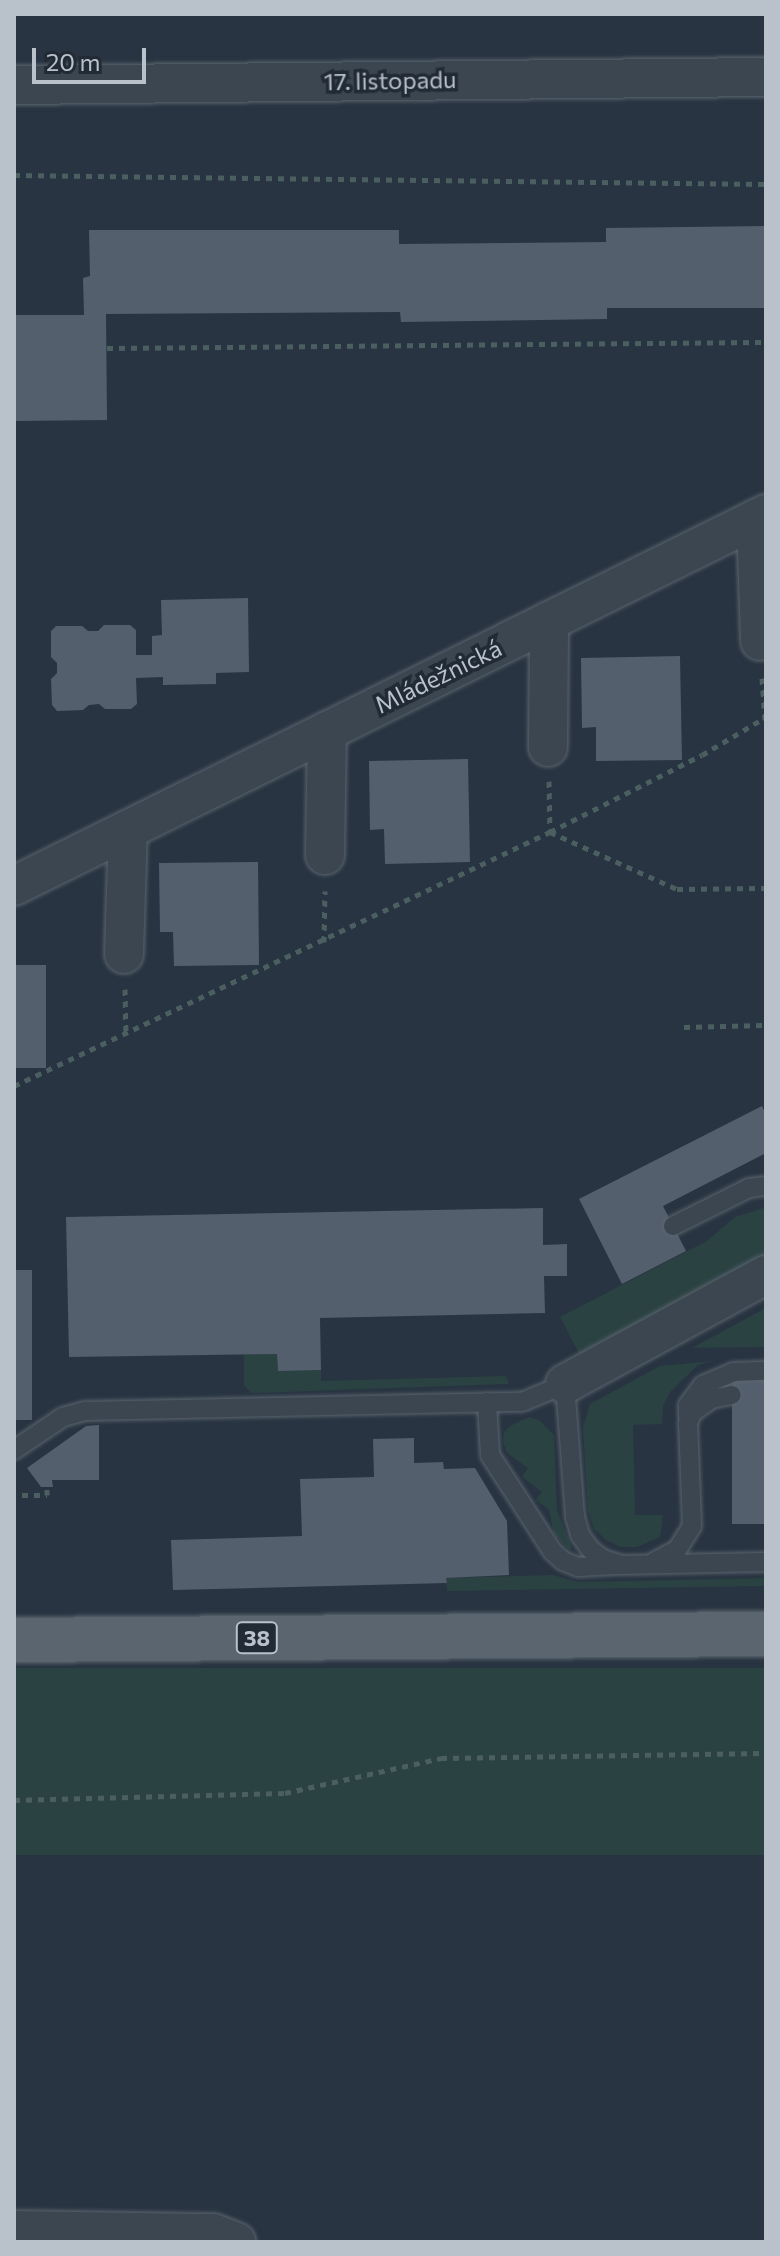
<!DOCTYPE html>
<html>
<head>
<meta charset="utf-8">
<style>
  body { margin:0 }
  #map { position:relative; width:780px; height:2256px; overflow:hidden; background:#283441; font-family:Commissioner,sans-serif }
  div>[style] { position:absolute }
  .green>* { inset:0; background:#2b4243; transform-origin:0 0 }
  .building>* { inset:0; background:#545f6e; transform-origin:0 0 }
  .path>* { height:5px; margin-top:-2.5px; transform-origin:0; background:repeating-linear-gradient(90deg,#4b5f60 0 6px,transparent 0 12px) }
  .roads { filter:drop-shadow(0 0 2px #5a646e) drop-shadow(0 0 2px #5a646e) }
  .lane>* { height:18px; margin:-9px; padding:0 9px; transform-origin:9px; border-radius:9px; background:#3c4651 }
  .street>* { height:38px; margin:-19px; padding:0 19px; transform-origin:19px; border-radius:19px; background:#3c4651 }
  .primary>* { height:44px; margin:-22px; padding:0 22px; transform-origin:22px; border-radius:22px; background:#5b6570 }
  span { translate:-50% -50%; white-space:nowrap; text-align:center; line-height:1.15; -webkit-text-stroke:7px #212b36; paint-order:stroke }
  .shield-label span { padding:2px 6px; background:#212b36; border:2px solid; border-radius:6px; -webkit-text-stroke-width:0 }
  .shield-label { font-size:22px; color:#b9c1cb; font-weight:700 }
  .street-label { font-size:24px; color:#b9c1cb }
  .frame { position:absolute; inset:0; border:16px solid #b9c1cb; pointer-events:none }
  .scale { position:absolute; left:32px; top:48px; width:114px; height:36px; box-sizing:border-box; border:4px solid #b9c1cb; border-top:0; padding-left:10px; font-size:24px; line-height:28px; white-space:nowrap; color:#b9c1cb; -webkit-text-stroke:6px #212b36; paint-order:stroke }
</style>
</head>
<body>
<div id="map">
  <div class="green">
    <div style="clip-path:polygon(766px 1207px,766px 1254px,580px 1355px,560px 1317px,707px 1241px,735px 1217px)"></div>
    <div style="clip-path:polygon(766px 1308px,766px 1347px,692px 1348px)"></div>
    <div style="clip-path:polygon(244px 1354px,277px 1354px,278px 1371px,321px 1370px,321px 1381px,506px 1376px,509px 1384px,251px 1393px,244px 1385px)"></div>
    <div style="clip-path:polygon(713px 1361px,698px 1365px,671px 1391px,663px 1406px,662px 1424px,633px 1425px,635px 1515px,663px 1515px,660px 1537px,637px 1547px,620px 1547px,606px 1540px,594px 1529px,588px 1511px,583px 1427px,590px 1404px,660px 1366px)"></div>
    <div style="clip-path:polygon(529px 1417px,539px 1420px,554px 1435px,557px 1510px,572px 1548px,569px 1550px,554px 1534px,549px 1510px,536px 1500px,542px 1492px,522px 1477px,528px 1468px,507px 1453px,503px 1442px,504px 1432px,510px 1426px)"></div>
    <div style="clip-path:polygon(553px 1575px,578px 1582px,766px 1578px,766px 1586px,447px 1591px,446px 1578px)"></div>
    <div style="left:766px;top:1668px;width:187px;height:752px;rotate:90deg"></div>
  </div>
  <div class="building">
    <div style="clip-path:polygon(766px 226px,766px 308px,607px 308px,607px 319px,401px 322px,400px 312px,106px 314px,107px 420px,14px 421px,14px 315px,84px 315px,83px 278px,90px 276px,89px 230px,399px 230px,399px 244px,606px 242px,606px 228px)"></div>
    <div style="clip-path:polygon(248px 598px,249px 672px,216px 673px,216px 684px,163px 685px,163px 677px,136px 678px,137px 704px,131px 709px,105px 709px,99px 704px,89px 705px,83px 710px,57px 711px,52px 705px,51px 679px,57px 673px,57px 663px,51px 657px,51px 631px,56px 626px,82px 626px,88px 631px,98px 631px,104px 625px,130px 625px,136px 630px,136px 655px,152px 655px,152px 636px,162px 635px,161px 600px)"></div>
    <div style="clip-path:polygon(680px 656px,682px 760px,596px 761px,596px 727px,582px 728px,581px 658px)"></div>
    <div style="clip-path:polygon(468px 759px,470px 862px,385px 864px,384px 829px,370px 830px,369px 761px)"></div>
    <div style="clip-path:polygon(258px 862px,259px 965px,174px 966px,173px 932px,160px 932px,159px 863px)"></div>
    <div style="left:14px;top:965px;width:32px;height:103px"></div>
    <div style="clip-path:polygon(762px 1106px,766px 1115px,766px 1153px,663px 1206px,686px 1251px,622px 1284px,579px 1199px)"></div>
    <div style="clip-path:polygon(543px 1208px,543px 1245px,567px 1244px,567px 1276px,544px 1276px,545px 1313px,320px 1318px,321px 1370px,278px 1371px,277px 1354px,69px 1357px,66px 1217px)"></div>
    <div style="left:14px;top:1270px;width:18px;height:150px"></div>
    <div style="left:766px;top:1379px;width:145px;height:34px;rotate:90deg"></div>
    <div style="clip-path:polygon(99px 1425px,99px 1480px,52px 1480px,53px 1487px,41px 1487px,27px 1468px,86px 1426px)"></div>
    <div style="clip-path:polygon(414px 1438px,414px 1463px,443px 1462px,444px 1469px,475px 1468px,507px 1521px,509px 1575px,446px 1578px,447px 1583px,173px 1590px,171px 1540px,302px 1536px,300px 1479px,374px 1477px,373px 1439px)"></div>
  </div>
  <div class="path">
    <div style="left:14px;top:175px;width:752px;rotate:0.69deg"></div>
    <div style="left:107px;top:348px;width:659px;rotate:-0.52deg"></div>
    <div style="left:762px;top:678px;width:42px;rotate:85.9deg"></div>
    <div style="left:549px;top:781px;width:51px;rotate:88.9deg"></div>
    <div style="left:550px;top:832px;width:139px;rotate:24.2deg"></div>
    <div style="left:677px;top:889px;width:89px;rotate:-0.6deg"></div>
    <div style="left:324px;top:942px;width:51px;rotate:-88.9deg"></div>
    <div style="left:125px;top:989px;width:47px;rotate:88.8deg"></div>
    <div style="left:684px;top:1027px;width:82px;rotate:-1.4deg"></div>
    <div style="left:14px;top:1086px;width:593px;rotate:-25.36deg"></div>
    <div style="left:550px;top:832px;width:170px;rotate:-26.9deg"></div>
    <div style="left:702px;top:755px;width:74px;rotate:-30.7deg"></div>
    <div style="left:22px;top:1495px;width:25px"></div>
    <div style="left:47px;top:1495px;width:8px;rotate:-90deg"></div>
    <div style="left:14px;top:1800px;width:271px;rotate:-1.5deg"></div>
    <div style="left:285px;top:1793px;width:160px;rotate:-12.6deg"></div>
    <div style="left:441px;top:1758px;width:325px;rotate:-0.9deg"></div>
  </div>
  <div class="roads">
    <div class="lane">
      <div style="left:673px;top:1226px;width:85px;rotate:-26.6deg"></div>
      <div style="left:749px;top:1188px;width:17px;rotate:-7deg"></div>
      <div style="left:487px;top:1402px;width:53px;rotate:86.8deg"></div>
      <div style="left:490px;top:1455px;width:114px;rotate:57.1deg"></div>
      <div style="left:552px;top:1551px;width:15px;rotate:42deg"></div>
      <div style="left:563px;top:1561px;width:16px;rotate:22deg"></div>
      <div style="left:578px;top:1567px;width:39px;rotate:-3deg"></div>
      <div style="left:688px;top:1416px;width:11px;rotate:-90deg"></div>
      <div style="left:688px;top:1405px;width:25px;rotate:-53deg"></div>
      <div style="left:703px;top:1385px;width:33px;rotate:-23deg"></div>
      <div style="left:733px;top:1372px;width:33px;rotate:-2deg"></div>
      <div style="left:14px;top:1450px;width:59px;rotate:-34deg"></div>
      <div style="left:63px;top:1417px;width:24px;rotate:-15deg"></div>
      <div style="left:86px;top:1411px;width:436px;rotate:-1.2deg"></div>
      <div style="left:522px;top:1402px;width:47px;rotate:-22.7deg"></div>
      <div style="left:565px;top:1384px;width:133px;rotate:85.7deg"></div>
      <div style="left:575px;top:1517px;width:19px;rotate:74deg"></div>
      <div style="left:580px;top:1535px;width:17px;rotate:54deg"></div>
      <div style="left:590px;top:1549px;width:16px;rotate:38deg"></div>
      <div style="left:603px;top:1559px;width:19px;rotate:18deg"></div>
      <div style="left:621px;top:1565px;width:145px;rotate:-1.2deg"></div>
      <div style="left:654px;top:1562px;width:26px;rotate:-28deg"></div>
      <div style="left:677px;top:1550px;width:28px;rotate:-58deg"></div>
      <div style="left:692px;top:1526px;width:103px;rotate:-92.2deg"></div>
      <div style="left:688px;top:1423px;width:11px;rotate:-68deg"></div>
      <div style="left:692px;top:1413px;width:24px;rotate:-36deg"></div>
      <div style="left:711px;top:1399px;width:21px;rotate:-11deg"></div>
    </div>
    <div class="street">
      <div style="left:14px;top:85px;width:752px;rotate:-0.61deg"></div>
      <div style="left:756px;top:519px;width:122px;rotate:88.1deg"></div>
      <div style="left:548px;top:747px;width:126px;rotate:-89.5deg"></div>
      <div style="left:325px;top:855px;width:124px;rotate:-89.1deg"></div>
      <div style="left:14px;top:886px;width:839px;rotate:-26.32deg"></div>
      <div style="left:124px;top:954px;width:124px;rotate:-88.2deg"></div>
      <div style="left:565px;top:1384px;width:229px;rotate:-28.5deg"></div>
      <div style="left:14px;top:2230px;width:199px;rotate:0.9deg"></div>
      <div style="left:213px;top:2233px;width:25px;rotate:21deg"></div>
    </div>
    <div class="primary">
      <div style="left:14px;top:1640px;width:752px;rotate:-0.46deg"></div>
    </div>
  </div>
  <div class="shield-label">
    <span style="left:257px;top:1638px">38</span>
  </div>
  <div class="street-label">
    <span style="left:390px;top:80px;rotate:-1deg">17. listopadu</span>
    <span style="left:438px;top:676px;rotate:-26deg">Mládežnická</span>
  </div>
  <div class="frame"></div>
  <div class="scale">20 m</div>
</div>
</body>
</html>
